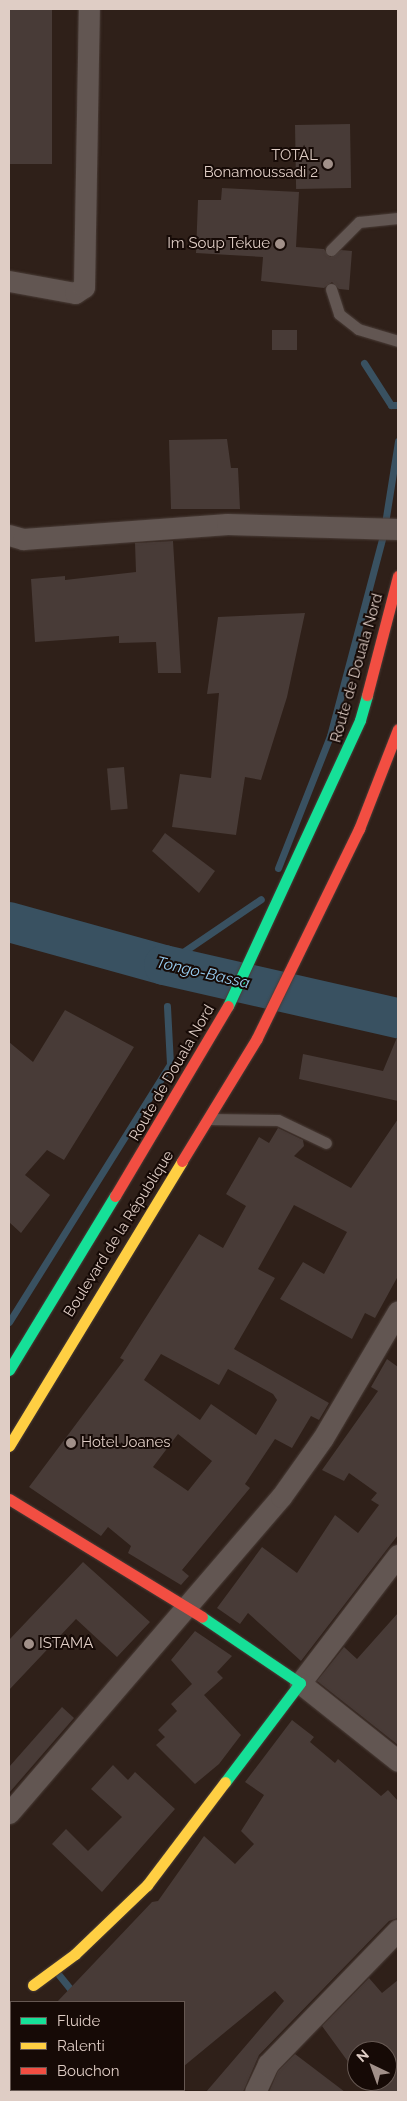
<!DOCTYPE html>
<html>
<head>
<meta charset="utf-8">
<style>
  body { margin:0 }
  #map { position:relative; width:407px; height:2101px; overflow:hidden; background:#2f2019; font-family:Raleway,sans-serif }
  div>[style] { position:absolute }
  .stream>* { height:7px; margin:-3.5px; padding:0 3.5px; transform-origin:3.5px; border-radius:3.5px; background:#395161 }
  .river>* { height:40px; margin:-20px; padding:0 20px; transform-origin:20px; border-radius:20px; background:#395161 }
  .building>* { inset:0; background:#483b37; transform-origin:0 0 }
  .roads { filter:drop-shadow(0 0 1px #4a3d38) drop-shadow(0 0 1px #4a3d38) }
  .lane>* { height:11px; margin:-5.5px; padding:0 5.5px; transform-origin:5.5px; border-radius:5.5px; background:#625652 }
  .street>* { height:21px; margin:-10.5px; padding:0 10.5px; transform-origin:10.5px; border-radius:10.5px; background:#625652 }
  .fast>* { height:11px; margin:-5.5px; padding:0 5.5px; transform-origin:5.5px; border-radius:5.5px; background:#16e098 }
  .slow>* { height:11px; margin:-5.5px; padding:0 5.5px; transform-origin:5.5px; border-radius:5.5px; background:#ffcf43 }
  .jam>* { height:11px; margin:-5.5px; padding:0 5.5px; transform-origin:5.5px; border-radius:5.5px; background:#f24e42 }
  .dots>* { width:14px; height:14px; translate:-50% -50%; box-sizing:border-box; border:2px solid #160a06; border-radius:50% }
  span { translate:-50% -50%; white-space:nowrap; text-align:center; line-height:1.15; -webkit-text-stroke:4px #160a06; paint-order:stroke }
  .poi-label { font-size:15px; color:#dfcdc5 }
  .right { translate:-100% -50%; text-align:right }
  .left { translate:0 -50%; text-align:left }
  .street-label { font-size:15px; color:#dfcdc5 }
  .water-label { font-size:16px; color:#97ccf0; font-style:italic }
  .frame { position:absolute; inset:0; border:10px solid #dfcdc5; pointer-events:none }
  .legend { position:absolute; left:10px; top:2001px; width:175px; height:90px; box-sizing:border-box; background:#160a06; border:1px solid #665852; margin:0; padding:6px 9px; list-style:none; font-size:15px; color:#dfcdc5 }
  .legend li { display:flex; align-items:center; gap:10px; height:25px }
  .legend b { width:25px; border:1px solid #665852 }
  .north { position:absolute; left:347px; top:2041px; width:50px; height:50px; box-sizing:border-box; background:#160a06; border:1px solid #665852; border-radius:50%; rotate:318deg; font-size:14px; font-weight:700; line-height:20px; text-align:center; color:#dfcdc5 }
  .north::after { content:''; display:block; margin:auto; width:18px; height:22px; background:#a19089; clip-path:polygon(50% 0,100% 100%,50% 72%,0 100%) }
</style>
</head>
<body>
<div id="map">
  <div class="stream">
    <div style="left:364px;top:363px;width:50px;rotate:57.3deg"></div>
    <div style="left:391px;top:405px;width:7px"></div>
    <div style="left:386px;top:517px;width:77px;rotate:-81deg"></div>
    <div style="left:278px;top:868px;width:142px;rotate:-68.5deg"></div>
    <div style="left:330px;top:736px;width:207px;rotate:-75.2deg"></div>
    <div style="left:164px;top:965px;width:117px;rotate:-34.2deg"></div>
    <div style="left:9px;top:1322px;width:304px;rotate:-58deg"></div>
    <div style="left:170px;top:1064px;width:58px;rotate:-93deg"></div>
    <div style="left:59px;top:1975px;width:35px;rotate:51deg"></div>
  </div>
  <div class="river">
    <div style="left:9px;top:922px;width:161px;rotate:15.5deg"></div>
    <div style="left:164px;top:965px;width:240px;rotate:12.8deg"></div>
  </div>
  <div class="building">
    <div style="left:9px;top:9px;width:43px;height:155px"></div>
    <div style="left:350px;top:124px;width:64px;height:55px;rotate:89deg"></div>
    <div style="clip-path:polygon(222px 188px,299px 192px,296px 247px,324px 249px,330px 257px,341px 250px,352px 251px,349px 290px,339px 289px,332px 282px,324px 288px,261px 281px,263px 257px,196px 253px,198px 200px,221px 200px)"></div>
    <div style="left:272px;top:330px;width:25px;height:20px"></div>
    <div style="clip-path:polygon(227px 439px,231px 468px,238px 468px,240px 509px,171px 509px,169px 440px)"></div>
    <div style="clip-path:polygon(173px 541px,181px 673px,158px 673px,156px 642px,119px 643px,119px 636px,35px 642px,31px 579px,65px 576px,65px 580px,136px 572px,135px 543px)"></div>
    <div style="clip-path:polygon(305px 613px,287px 697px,261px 780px,245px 777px,236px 835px,172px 827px,180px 774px,211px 778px,219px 693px,207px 694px,218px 617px)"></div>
    <div style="left:124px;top:767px;width:42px;height:17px;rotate:85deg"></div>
    <div style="clip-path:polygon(165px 833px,215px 871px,199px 893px,152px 851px)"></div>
    <div style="clip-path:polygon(65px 1010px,134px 1047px,64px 1160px,47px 1150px,25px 1175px,50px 1195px,21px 1233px,9px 1222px,9px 1042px,33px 1062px)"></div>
    <div style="clip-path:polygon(398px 1035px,398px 1101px,299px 1079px,303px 1054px,383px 1071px)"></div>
    <div style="clip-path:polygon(evenodd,398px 1119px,398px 1276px,375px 1318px,365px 1313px,352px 1339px,280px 1299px,303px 1262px,324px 1274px,347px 1232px,294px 1205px,258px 1269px,275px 1278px,234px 1349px,329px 1403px,319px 1420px,311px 1416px,292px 1448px,275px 1439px,245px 1484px,250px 1488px,182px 1570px,189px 1576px,181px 1585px,128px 1553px,131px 1546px,108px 1527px,101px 1536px,29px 1487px,124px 1360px,120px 1358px,199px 1234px,223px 1248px,246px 1206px,226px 1194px,259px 1137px,269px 1143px,278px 1128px,303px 1140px,304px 1146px,294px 1156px,351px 1188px,398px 1119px,161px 1354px,219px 1385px,228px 1369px,273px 1394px,277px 1400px,256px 1435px,211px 1404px,200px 1420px,144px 1380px,161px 1354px,398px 1119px,178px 1434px,212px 1461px,188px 1491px,153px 1467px,178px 1434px)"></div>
    <div style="clip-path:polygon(387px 1359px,398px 1367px,398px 1535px,301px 1661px,248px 1613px,240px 1624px,217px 1608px,262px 1547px,297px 1573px,335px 1515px,358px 1533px,379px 1505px,371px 1500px,377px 1493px,349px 1473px,344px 1481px,322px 1470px,378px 1391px,371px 1387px)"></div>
    <div style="clip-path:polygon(83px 1562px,150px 1622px,117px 1657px,76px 1619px,9px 1690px,9px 1640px)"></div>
    <div style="clip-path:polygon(398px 1613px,398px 1745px,317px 1681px,344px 1647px,357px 1659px)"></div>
    <div style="clip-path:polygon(195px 1631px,232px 1656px,217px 1672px,223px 1678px,204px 1695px,241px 1735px,219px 1764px,195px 1784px,156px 1745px,165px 1737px,158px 1730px,177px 1711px,171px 1704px,192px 1684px,171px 1660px)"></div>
    <div style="clip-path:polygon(62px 1707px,74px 1718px,9px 1793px,9px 1767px)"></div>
    <div style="clip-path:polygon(292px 1720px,314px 1737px,310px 1742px,335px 1763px,338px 1759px,381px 1796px,388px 1790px,398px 1801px,398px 1918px,389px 1921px,259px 2055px,243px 2092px,206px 2092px,284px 2001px,275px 1991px,184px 2066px,184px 2002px,57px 2002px,152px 1902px,158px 1901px,204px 1836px,235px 1864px,254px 1844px,241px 1831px,264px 1795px,245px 1782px)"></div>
    <div style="clip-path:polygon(113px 1765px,128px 1780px,135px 1772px,175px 1809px,102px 1892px,52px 1844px,66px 1829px,88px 1851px,122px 1817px,91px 1789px)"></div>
    <div style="clip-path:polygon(369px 1978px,382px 1993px,398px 1980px,398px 2092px,370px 2092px,362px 2081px,387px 2081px,387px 2051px,357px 2051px,357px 2074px,322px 2026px)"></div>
    <div style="clip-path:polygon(295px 2054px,345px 2092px,269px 2092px,278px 2071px)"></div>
  </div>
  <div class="roads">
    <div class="lane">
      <div style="left:331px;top:250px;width:40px;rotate:-45deg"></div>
      <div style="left:359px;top:222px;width:39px;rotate:-6deg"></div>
      <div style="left:331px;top:289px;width:26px;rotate:72deg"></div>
      <div style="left:339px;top:314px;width:24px;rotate:38deg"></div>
      <div style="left:358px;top:329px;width:42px;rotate:16.7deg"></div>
      <div style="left:209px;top:1119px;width:69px;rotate:0.8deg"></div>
      <div style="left:278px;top:1120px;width:53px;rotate:25.6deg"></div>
    </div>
    <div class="street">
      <div style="left:9px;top:281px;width:67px;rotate:10.3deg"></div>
      <div style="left:75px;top:293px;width:11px;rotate:-34deg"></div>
      <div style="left:84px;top:287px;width:278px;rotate:-89deg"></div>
      <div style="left:9px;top:535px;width:15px;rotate:16deg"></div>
      <div style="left:23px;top:539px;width:205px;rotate:-4.2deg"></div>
      <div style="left:227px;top:524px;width:171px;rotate:1.7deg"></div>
      <div style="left:398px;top:1555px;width:161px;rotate:127.4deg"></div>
      <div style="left:300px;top:1683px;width:125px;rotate:38.5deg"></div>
      <div style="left:9px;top:1813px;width:417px;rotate:-49.3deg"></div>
      <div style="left:281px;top:1497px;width:72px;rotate:-54.6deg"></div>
      <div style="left:323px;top:1438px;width:147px;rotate:-59.4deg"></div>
      <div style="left:159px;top:2090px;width:3px;rotate:45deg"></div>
      <div style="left:255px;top:2092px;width:31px;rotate:-65deg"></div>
      <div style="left:268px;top:2064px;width:187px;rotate:-45.9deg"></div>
    </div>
    <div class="fast">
      <div style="left:228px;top:1006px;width:315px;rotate:-65.2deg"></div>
      <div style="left:360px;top:720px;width:26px;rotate:-74deg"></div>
      <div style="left:9px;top:1370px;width:204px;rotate:-58.7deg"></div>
      <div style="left:202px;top:1617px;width:118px;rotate:34deg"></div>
      <div style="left:300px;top:1683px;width:124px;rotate:127.1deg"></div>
    </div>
    <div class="slow">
      <div style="left:9px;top:1446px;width:333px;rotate:-58.7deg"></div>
      <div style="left:33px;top:1985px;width:52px;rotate:-36.4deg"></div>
      <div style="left:75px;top:1954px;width:100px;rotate:-43.8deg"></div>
      <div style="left:147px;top:1885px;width:129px;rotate:-52.9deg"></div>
    </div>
    <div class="jam">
      <div style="left:367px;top:695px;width:123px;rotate:-75.4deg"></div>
      <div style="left:182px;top:1161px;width:144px;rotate:-58.6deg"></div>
      <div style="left:257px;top:1038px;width:233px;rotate:-64deg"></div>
      <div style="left:359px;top:829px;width:107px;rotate:-68.7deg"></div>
      <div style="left:115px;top:1196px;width:221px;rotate:-59.3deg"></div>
      <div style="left:9px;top:1499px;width:226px;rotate:31.4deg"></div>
    </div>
  </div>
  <div class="dots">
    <div style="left:328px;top:164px;background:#a19089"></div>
    <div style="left:280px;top:244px;background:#a19089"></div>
    <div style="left:71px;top:1443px;background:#a19089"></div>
    <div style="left:29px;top:1644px;background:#a19089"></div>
  </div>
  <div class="poi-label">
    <span class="right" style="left:318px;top:164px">TOTAL<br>Bonamoussadi 2</span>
    <span class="right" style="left:270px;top:244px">Im Soup Tekue</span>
    <span class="left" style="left:81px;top:1443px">Hotel Joanes</span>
    <span class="left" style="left:39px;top:1644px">ISTAMA</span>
  </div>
  <div class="street-label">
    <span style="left:357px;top:668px;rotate:-74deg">Route de Douala Nord</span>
    <span style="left:172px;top:1073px;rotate:-60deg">Route de Douala Nord</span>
    <span style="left:119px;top:1234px;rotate:-58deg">Boulevard de la République</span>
  </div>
  <div class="water-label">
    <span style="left:203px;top:973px;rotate:13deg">Tongo-Bassa</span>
  </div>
  <div class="frame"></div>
  <ul class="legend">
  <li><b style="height:6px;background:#16e098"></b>Fluide</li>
  <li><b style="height:6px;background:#ffcf43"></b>Ralenti</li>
  <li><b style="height:6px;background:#f24e42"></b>Bouchon</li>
  </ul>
  <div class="north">N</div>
</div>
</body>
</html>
